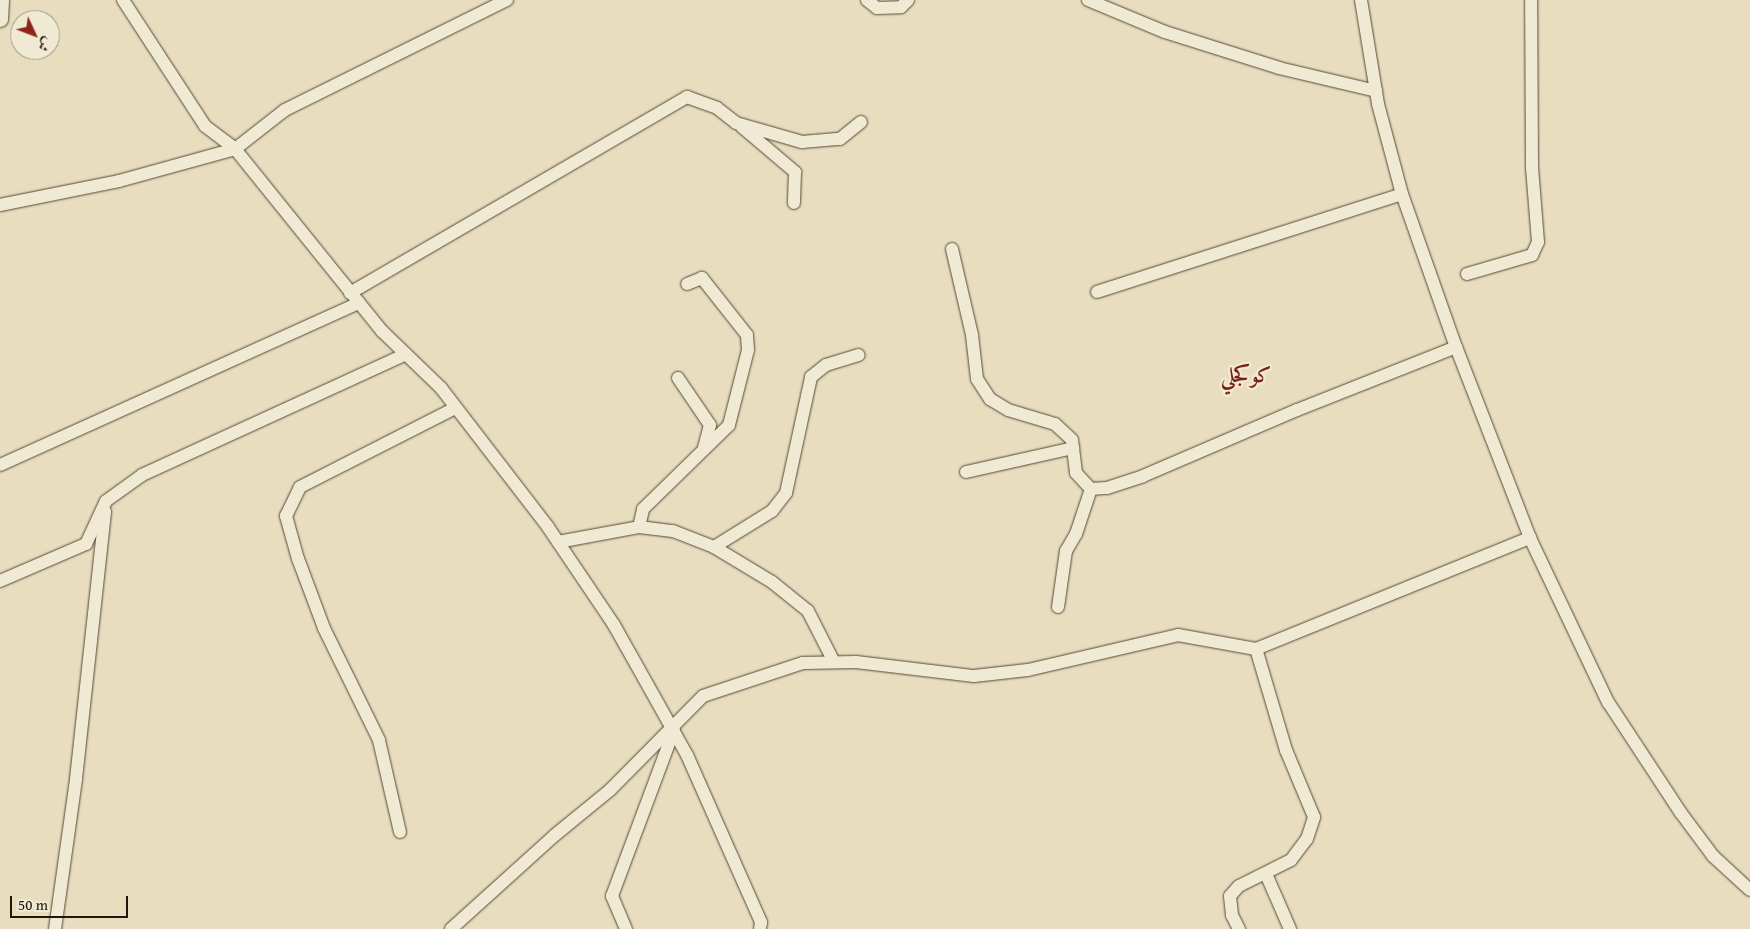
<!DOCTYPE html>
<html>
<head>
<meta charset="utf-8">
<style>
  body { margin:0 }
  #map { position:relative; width:1750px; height:929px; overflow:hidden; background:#e8debf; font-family:"Gentium Book Plus",Amiri,serif }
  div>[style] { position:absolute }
  .roads { filter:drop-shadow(0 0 1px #544836) drop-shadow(0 0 1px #544836) }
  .minor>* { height:12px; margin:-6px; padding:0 6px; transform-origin:6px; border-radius:6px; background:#f0ead5 }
  .tertiary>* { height:15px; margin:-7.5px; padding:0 7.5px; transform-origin:7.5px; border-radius:7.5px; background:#f0ead5 }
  span { translate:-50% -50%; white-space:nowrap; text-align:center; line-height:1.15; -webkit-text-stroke:4.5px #f0ead5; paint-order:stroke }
  .district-label { font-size:21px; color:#7a1f14; font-weight:700 }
  .north { position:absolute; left:10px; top:10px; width:50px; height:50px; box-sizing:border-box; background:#f0ead5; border:1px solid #9e9583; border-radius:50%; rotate:133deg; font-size:14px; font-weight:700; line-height:20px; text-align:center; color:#231608 }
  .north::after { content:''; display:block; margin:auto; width:18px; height:22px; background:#8f2418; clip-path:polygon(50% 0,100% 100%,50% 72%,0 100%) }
  .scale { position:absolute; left:10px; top:896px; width:118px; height:22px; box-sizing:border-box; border:2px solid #231608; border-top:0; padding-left:6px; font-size:15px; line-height:18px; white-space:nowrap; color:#231608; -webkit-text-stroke:4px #f0ead5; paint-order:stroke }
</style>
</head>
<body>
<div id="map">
  <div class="roads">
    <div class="minor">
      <div style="left:123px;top:0;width:150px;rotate:56.9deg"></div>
      <div style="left:205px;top:126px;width:38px;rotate:37deg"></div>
      <div style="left:235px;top:149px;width:234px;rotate:51.1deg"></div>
      <div style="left:382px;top:331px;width:82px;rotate:44deg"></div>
      <div style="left:441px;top:388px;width:175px;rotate:52.4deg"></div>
      <div style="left:548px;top:527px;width:118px;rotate:56deg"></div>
      <div style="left:614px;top:625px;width:149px;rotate:60.7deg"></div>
      <div style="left:687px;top:755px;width:183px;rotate:66.1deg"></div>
      <div style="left:761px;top:922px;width:7px;rotate:98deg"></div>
      <div style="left:867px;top:0;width:13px;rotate:39deg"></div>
      <div style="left:877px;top:8px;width:24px;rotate:-2deg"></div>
      <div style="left:901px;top:7px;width:10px;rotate:-45deg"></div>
      <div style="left:1088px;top:0;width:83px;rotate:22.6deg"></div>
      <div style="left:1165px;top:32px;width:120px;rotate:17.5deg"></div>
      <div style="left:1279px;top:68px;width:100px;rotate:13.3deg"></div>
      <div style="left:1361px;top:0;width:105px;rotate:80.7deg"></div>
      <div style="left:1378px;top:104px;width:93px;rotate:75.1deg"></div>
      <div style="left:1402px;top:194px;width:162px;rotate:70.6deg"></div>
      <div style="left:1456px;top:347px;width:205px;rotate:68.8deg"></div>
      <div style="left:1530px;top:538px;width:182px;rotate:64.6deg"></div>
      <div style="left:1608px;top:702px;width:133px;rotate:56.7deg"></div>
      <div style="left:1681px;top:813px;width:54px;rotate:53.3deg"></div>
      <div style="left:1713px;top:856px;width:50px;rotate:42.6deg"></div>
      <div style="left:742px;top:127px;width:70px;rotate:40.3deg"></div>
      <div style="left:795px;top:172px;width:31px;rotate:92deg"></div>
      <div style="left:0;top:205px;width:121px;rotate:-11.4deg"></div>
      <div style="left:119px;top:181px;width:120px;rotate:-15.4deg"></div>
      <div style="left:235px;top:149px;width:63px;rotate:-38deg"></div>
      <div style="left:285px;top:110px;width:248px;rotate:-26.4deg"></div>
      <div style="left:952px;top:249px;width:88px;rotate:76.9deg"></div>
      <div style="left:972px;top:335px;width:44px;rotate:83.5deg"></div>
      <div style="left:977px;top:379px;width:24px;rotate:57deg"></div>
      <div style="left:990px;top:399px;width:21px;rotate:31deg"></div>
      <div style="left:1008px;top:410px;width:49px;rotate:16.6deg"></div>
      <div style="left:1055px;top:424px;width:23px;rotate:43deg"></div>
      <div style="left:1072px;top:440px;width:33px;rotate:83deg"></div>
      <div style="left:1076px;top:473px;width:22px;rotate:47deg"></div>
      <div style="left:1091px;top:489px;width:16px;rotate:-4deg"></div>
      <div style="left:1107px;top:488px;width:38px;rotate:-18deg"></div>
      <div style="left:1143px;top:476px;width:168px;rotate:-23.2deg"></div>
      <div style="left:1297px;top:410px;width:171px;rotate:-21.6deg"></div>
      <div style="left:1467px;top:274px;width:68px;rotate:-16.3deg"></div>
      <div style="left:1532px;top:255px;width:14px;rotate:-65deg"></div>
      <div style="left:1538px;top:242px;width:75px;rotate:-94.6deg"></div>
      <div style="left:1532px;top:167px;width:167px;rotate:-90.3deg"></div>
      <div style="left:1097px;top:292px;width:320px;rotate:-17.8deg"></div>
      <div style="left:350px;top:293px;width:390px;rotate:-30.2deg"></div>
      <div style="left:687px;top:97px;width:32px;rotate:20deg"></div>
      <div style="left:717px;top:108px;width:24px;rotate:38deg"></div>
      <div style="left:736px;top:123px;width:69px;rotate:16.1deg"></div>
      <div style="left:802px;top:142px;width:38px;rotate:-5deg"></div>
      <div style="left:840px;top:139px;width:27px;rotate:-39deg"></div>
      <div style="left:678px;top:378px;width:57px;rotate:55.8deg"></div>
      <div style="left:710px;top:425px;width:23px;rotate:105deg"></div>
      <div style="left:0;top:465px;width:394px;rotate:-24.3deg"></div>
      <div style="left:966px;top:472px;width:110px;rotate:-12.6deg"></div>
      <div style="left:639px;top:527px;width:18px;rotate:-77deg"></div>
      <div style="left:643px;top:509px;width:120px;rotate:-44.3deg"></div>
      <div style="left:729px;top:425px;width:77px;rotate:-75.8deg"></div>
      <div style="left:748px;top:350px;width:15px;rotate:-94deg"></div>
      <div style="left:747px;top:335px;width:73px;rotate:-128.3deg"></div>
      <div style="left:702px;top:278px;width:16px;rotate:158deg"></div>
      <div style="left:558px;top:542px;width:82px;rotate:-10.5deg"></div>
      <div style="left:639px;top:527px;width:34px;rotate:7deg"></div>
      <div style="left:673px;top:531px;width:44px;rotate:21.3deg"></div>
      <div style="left:714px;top:547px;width:68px;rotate:31.1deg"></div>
      <div style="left:772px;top:582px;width:46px;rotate:38.9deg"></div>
      <div style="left:808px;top:611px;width:57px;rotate:63deg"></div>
      <div style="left:714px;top:547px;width:68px;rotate:-31.8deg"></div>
      <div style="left:772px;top:511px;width:23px;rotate:-52deg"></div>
      <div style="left:786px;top:493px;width:119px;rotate:-77.8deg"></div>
      <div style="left:811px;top:377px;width:19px;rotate:-39deg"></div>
      <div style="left:826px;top:365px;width:34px;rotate:-17deg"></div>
      <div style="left:0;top:581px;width:94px;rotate:-23.3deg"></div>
      <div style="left:86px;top:544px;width:47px;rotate:-65.1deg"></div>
      <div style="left:106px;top:501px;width:44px;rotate:-35.8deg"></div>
      <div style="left:142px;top:475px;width:290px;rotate:-24.6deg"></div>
      <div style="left:1058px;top:607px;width:57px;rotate:-81.9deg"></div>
      <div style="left:1066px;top:551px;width:20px;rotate:-60deg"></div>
      <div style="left:1076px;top:534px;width:47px;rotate:-71.6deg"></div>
      <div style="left:400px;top:832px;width:94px;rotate:-102.9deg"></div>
      <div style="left:379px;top:740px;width:125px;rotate:-116.2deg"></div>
      <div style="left:324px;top:628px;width:74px;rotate:-110.6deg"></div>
      <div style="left:298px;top:559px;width:45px;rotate:-105.6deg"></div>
      <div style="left:286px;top:516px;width:32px;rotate:-64deg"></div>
      <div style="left:300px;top:487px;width:174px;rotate:-27deg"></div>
      <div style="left:1266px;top:874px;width:60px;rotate:66.4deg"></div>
      <div style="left:55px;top:929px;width:151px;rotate:-82deg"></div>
      <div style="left:76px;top:779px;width:269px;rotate:-83.8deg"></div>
      <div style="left:451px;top:929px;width:140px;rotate:-42.1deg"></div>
      <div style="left:555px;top:835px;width:71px;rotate:-39.3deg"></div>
      <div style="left:610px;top:790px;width:132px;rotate:-45.3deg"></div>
      <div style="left:703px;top:696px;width:105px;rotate:-18.3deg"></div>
      <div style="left:803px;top:663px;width:53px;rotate:-1.1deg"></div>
      <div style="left:856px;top:662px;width:119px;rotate:6.8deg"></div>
      <div style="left:974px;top:676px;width:54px;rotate:-6.3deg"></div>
      <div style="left:1028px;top:670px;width:154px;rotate:-13.1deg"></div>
      <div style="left:1178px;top:635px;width:79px;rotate:10.2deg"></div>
      <div style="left:1256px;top:649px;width:296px;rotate:-22.1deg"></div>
      <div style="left:626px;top:929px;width:36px;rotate:-113deg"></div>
      <div style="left:612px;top:896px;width:177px;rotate:-69.5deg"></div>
      <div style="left:1239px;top:929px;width:16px;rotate:-117deg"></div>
      <div style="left:1232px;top:915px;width:19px;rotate:-96deg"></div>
      <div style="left:1230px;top:896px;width:13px;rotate:-48deg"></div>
      <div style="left:1239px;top:886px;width:58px;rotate:-26.6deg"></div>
      <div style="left:1291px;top:860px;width:26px;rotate:-53deg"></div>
      <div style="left:1307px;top:839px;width:23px;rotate:-72deg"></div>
      <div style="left:1314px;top:817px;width:73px;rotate:-112.7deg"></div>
      <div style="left:1286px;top:750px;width:105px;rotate:-106.5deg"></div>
    </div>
    <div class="tertiary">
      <div style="left:0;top:19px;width:19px;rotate:-87deg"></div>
    </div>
  </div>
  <div class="district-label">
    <span style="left:1246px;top:375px">كوكجلي</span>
  </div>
  <div class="north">ش</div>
  <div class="scale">50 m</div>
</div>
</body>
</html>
